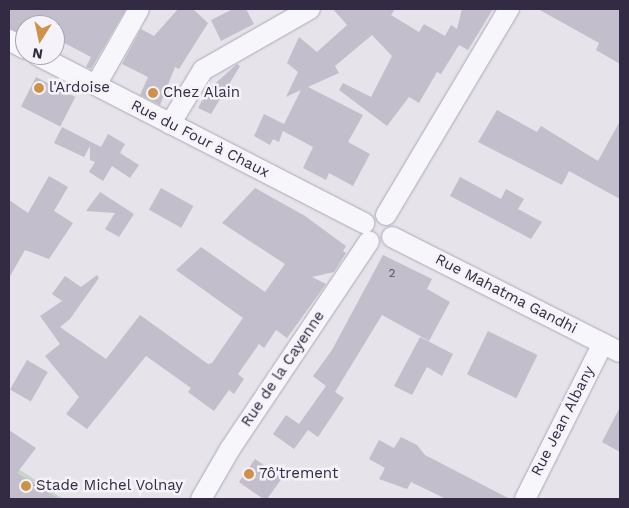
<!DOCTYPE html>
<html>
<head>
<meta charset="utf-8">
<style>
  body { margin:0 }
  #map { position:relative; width:629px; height:508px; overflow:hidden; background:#e6e3eb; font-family:"Work Sans",sans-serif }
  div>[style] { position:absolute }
  .green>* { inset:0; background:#c5d5cc }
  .building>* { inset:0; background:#c2becb; transform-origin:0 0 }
  .roads { filter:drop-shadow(0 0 1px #ada8b6) drop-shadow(0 0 1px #ada8b6) }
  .street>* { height:20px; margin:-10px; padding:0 10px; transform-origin:10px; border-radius:10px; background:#f7f6fa }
  .dots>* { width:14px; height:14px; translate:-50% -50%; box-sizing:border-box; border:2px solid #f5f3f9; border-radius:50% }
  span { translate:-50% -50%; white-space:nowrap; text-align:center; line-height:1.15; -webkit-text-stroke:5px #f5f3f9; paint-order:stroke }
  .number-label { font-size:12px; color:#575066 }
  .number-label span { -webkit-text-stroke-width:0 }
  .poi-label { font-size:15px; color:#332b44 }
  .left { translate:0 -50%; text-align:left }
  .street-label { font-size:15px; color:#332b44 }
  .frame { position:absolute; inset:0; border:10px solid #332b44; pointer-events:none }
  .north { position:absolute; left:15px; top:15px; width:50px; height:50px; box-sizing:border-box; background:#f5f3f9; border:1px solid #a7a3b1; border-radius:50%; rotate:190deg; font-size:14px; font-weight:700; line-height:20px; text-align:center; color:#332b44 }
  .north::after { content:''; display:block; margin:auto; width:18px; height:22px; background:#ce914a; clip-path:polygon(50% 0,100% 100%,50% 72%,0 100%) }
</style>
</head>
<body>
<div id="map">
  <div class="green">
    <div style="clip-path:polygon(9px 464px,25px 473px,63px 499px,9px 499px)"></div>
  </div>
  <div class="building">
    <div style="clip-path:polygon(9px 9px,126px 9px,91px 69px,86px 67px,91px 57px,55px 38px,55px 25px,25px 25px,25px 35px,9px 28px)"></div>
    <div style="clip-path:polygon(178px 9px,193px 9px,208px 23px,179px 69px,175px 67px,160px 105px,140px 95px,148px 77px,122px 64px,141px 29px,154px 36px)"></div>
    <div style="clip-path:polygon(233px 9px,246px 9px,254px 24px,221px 41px,211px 20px)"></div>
    <div style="clip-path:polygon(333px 9px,395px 9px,391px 15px,419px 32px,424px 24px,445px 36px,451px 25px,457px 29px,462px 9px,493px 9px,468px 50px,459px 45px,441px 74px,437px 72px,419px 103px,409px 97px,387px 126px,339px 90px,343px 83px,371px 97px,392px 56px,372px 35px,335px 66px,339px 73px,308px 87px,363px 115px,348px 142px,370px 154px,353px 186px,329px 173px,326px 180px,303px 168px,313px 147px,283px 131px,279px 142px,273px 139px,270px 145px,254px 136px,264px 114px,284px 124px,301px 90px,286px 97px,298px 72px,287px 63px,299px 37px,317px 52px,347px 25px)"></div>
    <div style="clip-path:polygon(538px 9px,620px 9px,620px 64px,596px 50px,599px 43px)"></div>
    <div style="clip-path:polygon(237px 64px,240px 66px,211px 114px,198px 108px,208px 90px)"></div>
    <div style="left:36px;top:77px;width:44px;height:33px;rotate:27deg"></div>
    <div style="clip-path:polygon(497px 110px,537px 132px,541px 126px,598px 161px,620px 121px,620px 199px,569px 171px,562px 185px,478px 142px)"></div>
    <div style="clip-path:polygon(62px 127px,101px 147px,108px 134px,125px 144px,120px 153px,139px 165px,130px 178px,112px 166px,103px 181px,89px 172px,95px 162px,90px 160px,90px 146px,84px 157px,54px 143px)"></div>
    <div style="clip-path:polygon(49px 176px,68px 187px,54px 211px,73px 223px,49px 259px,25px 250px,9px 278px,9px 200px,28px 213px)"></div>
    <div style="clip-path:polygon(460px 177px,501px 199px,506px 189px,524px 199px,518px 209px,542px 222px,531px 239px,450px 196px)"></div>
    <div style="left:161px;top:188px;width:37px;height:25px;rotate:29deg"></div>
    <div style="clip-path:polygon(255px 188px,305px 216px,346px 246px,343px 251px,346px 253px,334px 272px,312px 277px,326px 284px,287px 338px,276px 330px,264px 348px,259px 344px,238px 374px,244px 379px,234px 394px,229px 390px,214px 411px,188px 392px,191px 388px,146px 356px,87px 429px,66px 414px,79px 397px,45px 356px,60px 344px,40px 316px,62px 301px,52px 294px,65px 276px,81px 287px,97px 275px,99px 278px,70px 319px,60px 327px,106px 359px,140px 315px,208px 364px,212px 363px,243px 318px,176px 270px,201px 247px,265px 292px,285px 264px,222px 223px)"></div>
    <div style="clip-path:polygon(100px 192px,134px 214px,119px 237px,105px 229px,115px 213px,86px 211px)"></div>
    <div style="clip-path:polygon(383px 255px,432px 279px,427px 289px,450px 302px,429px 341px,382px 315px,335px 392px,344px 398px,318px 437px,308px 430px,294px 449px,273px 434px,286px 415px,299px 424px,326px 386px,313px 376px,332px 350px)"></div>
    <div style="left:488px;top:331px;width:55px;height:48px;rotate:26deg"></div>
    <div style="clip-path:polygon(420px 337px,453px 354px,442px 376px,427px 367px,412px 395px,394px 386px)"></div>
    <div style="left:27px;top:360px;width:24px;height:34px;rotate:30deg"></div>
    <div style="clip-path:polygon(620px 407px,620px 452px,602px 442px)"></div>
    <div style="clip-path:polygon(9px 430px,36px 448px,17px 473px,59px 499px,9px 499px)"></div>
    <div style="clip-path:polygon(401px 437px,417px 445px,425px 455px,510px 499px,446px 499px,411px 482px,407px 489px,379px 479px,385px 468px,369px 459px,379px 440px,394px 448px)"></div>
    <div style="left:255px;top:459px;width:33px;height:28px;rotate:35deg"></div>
  </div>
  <div class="roads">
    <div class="street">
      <div style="left:9px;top:40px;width:18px;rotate:29deg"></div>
      <div style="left:37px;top:55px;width:368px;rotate:27.2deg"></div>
      <div style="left:96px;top:85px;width:87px;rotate:-60.5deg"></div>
      <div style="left:170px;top:124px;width:63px;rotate:-58.6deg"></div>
      <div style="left:203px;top:70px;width:123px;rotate:-29.7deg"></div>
      <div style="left:386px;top:215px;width:240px;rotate:-59.2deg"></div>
      <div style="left:392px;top:237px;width:255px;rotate:26.8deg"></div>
      <div style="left:201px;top:499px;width:58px;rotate:-59.9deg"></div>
      <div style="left:230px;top:449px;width:250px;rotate:-56.2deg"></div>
      <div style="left:525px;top:499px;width:174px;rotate:-63.4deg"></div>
    </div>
  </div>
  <div class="dots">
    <div style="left:39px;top:88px;background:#ce914a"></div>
    <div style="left:153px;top:93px;background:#ce914a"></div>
    <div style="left:249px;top:474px;background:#ce914a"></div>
    <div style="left:26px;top:486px;background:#ce914a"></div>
  </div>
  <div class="number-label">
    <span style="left:392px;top:274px">2</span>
  </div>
  <div class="poi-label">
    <span class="left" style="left:49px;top:88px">l'Ardoise</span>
    <span class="left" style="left:163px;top:93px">Chez Alain</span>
    <span class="left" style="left:259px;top:474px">7ô'trement</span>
    <span class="left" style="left:36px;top:486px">Stade Michel Volnay</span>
  </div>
  <div class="street-label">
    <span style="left:200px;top:139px;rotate:27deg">Rue du Four à Chaux</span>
    <span style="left:506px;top:294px;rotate:27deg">Rue Mahatma Gandhi</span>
    <span style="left:283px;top:369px;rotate:-56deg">Rue de la Cayenne</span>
    <span style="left:563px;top:421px;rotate:-63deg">Rue Jean Albany</span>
  </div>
  <div class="frame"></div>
  <div class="north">N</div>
</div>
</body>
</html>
